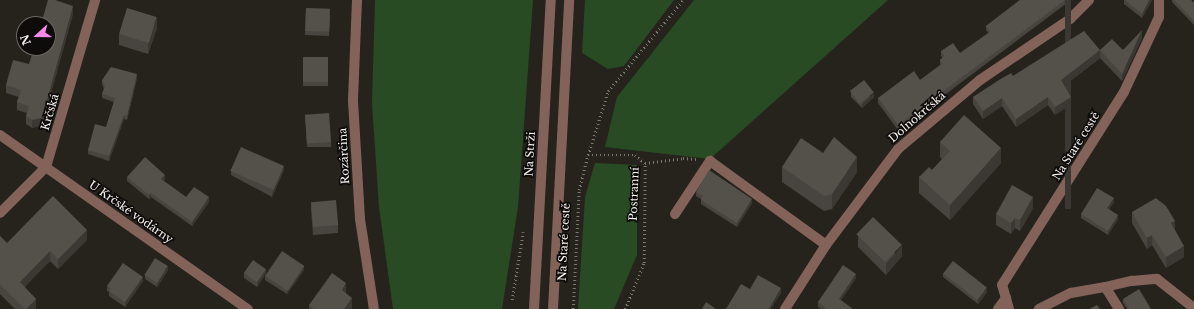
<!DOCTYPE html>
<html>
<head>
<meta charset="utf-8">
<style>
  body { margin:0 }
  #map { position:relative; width:1194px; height:309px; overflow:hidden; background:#26231d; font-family:"Libre Baskerville",serif }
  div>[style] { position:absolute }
  .green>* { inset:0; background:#284b23 }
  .path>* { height:2.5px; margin-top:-1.25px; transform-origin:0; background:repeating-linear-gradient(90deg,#7b7873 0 1px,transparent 0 4px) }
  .service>* { height:10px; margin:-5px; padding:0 5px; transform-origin:5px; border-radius:5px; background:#836259 }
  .minor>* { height:10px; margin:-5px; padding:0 5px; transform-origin:5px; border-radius:5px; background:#836259 }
  .tertiary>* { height:10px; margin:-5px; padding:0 5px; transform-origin:5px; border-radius:5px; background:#836259 }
  .wall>* { inset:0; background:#484540; transform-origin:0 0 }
  .shaded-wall>* { inset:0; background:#3b3834; transform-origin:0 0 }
  .building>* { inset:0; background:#54504a; transform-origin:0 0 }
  span { translate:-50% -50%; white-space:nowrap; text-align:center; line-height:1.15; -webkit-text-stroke:3.5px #0e0c0a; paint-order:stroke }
  .street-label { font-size:11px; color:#f6f3ef }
  .north { position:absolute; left:16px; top:16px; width:40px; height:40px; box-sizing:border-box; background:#0e0c0a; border:1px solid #6b6866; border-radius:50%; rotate:249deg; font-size:11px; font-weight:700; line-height:16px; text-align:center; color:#f6f3ef }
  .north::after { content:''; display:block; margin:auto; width:14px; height:18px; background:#f888ea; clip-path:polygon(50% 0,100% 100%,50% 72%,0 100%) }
</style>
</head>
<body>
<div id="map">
  <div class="green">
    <div style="clip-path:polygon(375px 0,533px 0,518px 207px,502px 309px,393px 309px,379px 207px,372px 104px)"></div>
    <div style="clip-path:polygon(585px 0,674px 0,624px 66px,608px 69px,582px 53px)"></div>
    <div style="clip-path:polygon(694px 0,888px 0,710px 159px,605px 147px,617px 97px)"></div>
    <div style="clip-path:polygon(595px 163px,637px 165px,637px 255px,614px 309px,578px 309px,585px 197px)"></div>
  </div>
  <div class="path">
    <div style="left:588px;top:155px;width:67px;rotate:-72.6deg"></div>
    <div style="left:608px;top:91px;width:118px;rotate:-50.5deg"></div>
    <div style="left:512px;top:300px;width:69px;rotate:-80.8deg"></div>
    <div style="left:573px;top:309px;width:119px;rotate:-87.1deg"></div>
    <div style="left:579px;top:190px;width:36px;rotate:-76deg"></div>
    <div style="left:588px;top:155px;width:47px"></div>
    <div style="left:635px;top:155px;width:13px;rotate:39deg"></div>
    <div style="left:625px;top:309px;width:50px;rotate:-67.6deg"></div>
    <div style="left:644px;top:263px;width:100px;rotate:-89.4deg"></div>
    <div style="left:645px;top:163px;width:38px;rotate:-7deg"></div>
    <div style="left:683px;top:158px;width:13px;rotate:4deg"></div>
  </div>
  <div class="service">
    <div style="left:675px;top:214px;width:64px;rotate:-56.6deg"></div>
    <div style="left:710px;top:161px;width:143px;rotate:35.9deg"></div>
    <div style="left:998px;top:309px;width:14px;rotate:-54deg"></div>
    <div style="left:1009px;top:309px;width:25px;rotate:-106deg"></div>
    <div style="left:1002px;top:285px;width:228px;rotate:-57.7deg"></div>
    <div style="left:1124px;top:92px;width:83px;rotate:-65deg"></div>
    <div style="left:1159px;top:17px;width:17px;rotate:-90deg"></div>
    <div style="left:1119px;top:309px;width:26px;rotate:-122deg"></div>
    <div style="left:1105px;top:287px;width:28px;rotate:-13deg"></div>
    <div style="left:1132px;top:281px;width:25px;rotate:-5deg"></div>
    <div style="left:1157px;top:279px;width:47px;rotate:38.1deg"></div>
  </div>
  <div class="minor">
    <div style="left:357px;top:0;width:101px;rotate:92.3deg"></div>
    <div style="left:353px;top:101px;width:118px;rotate:86.6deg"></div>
    <div style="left:360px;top:219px;width:91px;rotate:81.2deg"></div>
    <div style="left:0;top:135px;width:303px;rotate:35.1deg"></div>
    <div style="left:0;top:213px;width:65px;rotate:-45deg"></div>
    <div style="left:46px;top:167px;width:174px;rotate:-73.6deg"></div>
    <div style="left:785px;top:309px;width:76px;rotate:-57.4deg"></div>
    <div style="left:826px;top:245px;width:120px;rotate:-53.1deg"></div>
    <div style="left:898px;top:149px;width:107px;rotate:-40.1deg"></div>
    <div style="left:980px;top:80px;width:109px;rotate:-34.1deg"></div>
    <div style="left:1070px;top:19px;width:27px;rotate:-45deg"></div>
    <div style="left:1039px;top:309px;width:36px;rotate:-27deg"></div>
    <div style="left:1071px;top:293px;width:35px;rotate:-10deg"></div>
  </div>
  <div class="tertiary">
    <div style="left:534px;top:309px;width:309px;rotate:-86.9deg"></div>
    <div style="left:553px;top:309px;width:309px;rotate:-87deg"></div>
  </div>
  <div class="wall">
    <div style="clip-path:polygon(1020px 0,1071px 0,898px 130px,878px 103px,878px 98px,920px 80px,940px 65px,940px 60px,943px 58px,941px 56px,941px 51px,960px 53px,988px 33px,986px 30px,986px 26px)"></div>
    <div style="clip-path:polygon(1124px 0,1152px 0,1142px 18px,1124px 4px)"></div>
    <div style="clip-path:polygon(1172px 0,1191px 0,1194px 3px,1194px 25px,1172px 2px)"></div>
    <div style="clip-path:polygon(306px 8px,330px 14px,329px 36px,305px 35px)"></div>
    <div style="clip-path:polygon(73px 14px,42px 125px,32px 128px,26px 124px,26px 116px,27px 113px,17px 110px,17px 102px,19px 97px,6px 93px,6px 85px,29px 64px)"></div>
    <div style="clip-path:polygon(157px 28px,148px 54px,119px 45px,119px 34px)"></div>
    <div style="clip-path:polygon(1142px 38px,1122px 81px,1100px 58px,1064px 86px,1071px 104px,1055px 115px,1048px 105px,1016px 127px,1002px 106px,983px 119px,973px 104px,973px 97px,1013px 76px,1100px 50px,1123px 50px)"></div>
    <div style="left:303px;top:57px;width:25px;height:29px"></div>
    <div style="clip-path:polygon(137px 78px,127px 120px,124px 119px,109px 161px,88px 154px,88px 150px,106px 127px,114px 102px,102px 98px,102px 94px,104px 89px,102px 84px,102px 80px)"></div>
    <div style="clip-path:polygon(851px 92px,874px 97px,862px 108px,851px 97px)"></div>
    <div style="clip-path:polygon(305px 114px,331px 142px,331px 147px,307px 147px)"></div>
    <div style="clip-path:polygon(940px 142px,1001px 163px,950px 220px,919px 193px,919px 177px,932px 170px,942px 159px,940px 157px)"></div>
    <div style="clip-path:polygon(782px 167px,857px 172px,832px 209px,824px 211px,782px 182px)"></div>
    <div style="clip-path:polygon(284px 170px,272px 197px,231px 175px,231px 171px)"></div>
    <div style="clip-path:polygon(127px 177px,165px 179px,164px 181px,186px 197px,209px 202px,192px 226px,151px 197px,149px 199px,127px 181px)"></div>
    <div style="clip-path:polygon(696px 192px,752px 203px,737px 227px,701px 204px,701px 199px,696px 196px)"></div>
    <div style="clip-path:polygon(311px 202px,338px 225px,338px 233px,313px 235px,311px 210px)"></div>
    <div style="clip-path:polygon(1114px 202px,1109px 209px,1118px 219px,1108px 235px,1081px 218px,1081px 214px)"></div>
    <div style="clip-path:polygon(1033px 208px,1020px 231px,1015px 228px,1011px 234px,996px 225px,996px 214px)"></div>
    <div style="clip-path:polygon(1132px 212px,1175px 230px,1184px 257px,1166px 268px,1152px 245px,1147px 249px,1132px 223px)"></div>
    <div style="clip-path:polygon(0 236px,7px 243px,87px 240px,58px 269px,50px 261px,24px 287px,36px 299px,36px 309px,15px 309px,0 294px)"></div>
    <div style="clip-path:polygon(858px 236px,902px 256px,886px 275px,858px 247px)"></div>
    <div style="clip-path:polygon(168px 270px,157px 287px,145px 279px,145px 275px)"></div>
    <div style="clip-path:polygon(304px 270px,287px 294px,265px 280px,265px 276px)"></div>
    <div style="clip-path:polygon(244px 273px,266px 273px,257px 287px,244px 278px)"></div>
    <div style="clip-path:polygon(943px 273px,987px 292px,978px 304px,943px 277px)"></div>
    <div style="clip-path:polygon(856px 278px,841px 300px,853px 309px,821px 309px,818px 307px,818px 302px)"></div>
    <div style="clip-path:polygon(143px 281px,125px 307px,109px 296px,109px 292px,107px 291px,107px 286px)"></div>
    <div style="clip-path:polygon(346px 293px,352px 309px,309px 309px,309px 305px)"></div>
    <div style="clip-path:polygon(1123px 299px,1151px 309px,1127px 309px,1123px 303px)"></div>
  </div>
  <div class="shaded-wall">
    <div style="left:1065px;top:0;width:6px;height:209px"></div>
    <div style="clip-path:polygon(1149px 0,1152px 0,1142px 18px,1142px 14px)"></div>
    <div style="clip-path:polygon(73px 6px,73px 14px,42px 125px,32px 128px,32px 120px)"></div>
    <div style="clip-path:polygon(157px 17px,157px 28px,148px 54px,148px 43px)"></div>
    <div style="clip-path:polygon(1142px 30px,1142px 38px,1122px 81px,1122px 74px)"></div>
    <div style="clip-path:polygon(1100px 50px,1100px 58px,1061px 88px,1061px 80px)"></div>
    <div style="clip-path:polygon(137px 74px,137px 78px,127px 120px,127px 116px)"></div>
    <div style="clip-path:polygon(874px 93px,874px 97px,862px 108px,862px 104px)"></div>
    <div style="clip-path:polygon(1048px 97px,1048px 105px,1016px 127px,1016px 119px)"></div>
    <div style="clip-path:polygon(1071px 97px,1071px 104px,1055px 115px,1055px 107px)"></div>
    <div style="clip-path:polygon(1002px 98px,1002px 106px,983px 119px,983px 111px)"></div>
    <div style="clip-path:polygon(124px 115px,124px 119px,109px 161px,109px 156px)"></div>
    <div style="clip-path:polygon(1001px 148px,1001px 163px,950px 220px,950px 205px)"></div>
    <div style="clip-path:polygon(857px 157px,857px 172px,832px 209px,832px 194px)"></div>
    <div style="clip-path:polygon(284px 166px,284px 170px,272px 197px,272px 193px)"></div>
    <div style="clip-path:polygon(165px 175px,165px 179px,161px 184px,161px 179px)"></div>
    <div style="clip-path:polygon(151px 193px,151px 197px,149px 199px,149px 195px)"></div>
    <div style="clip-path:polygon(209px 197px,209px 202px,192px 226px,192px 222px)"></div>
    <div style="clip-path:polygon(1033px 197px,1033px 208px,1020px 231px,1020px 220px)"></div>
    <div style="clip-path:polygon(1114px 198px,1114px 202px,1107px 212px,1107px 208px)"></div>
    <div style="clip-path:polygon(752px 199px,752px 203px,737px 227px,737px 223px)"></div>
    <div style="clip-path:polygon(1118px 215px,1118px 219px,1108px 235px,1108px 231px)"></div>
    <div style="clip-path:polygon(1015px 218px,1015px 228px,1011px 234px,1011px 223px)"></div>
    <div style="clip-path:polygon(1175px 221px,1175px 231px,1171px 223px)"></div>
    <div style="clip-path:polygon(87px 230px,87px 240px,58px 269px,58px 259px)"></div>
    <div style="clip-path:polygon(1152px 235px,1152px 245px,1147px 249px,1147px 238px)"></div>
    <div style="clip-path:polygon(902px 245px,902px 256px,886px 275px,886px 264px)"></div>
    <div style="clip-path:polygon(1184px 246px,1184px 257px,1166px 268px,1166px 257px)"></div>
    <div style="clip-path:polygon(50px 251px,50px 261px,20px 292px,20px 282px)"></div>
    <div style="clip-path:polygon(168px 266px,168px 270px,157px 287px,157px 283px)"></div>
    <div style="clip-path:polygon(304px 266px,304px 270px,287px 294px,287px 290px)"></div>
    <div style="clip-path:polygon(266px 269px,266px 273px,257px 287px,257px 282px)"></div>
    <div style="clip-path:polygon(856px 274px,856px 278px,839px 303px,839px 299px)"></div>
    <div style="clip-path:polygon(143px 277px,143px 281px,125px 307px,125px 302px)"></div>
    <div style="clip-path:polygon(346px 283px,346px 294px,342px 290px)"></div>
    <div style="clip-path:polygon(781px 288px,781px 293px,771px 309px,769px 309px)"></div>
    <div style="clip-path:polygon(987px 288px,987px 292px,978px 304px,978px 299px)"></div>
    <div style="clip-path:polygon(352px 298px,352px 309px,344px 309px)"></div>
    <div style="clip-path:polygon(36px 299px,36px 309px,26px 309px)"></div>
  </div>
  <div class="building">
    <div style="clip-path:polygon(48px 0,55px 0,73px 6px,42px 118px,32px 120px,26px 116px,29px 106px,17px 102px,21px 90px,6px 85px,13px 60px,29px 64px,34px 48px,48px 48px,48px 24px,41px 24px)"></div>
    <div style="clip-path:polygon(1020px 0,1065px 0,898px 125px,878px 98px,914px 71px,920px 80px,942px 64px,940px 60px,944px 56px,941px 51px,953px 43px,960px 53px,990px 32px,986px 26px)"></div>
    <div style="clip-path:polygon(1125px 0,1149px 0,1142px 14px)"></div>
    <div style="clip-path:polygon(1174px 0,1191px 0,1194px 3px,1194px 21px)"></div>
    <div style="left:127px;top:8px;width:31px;height:27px;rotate:17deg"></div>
    <div style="left:306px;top:8px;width:24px;height:23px;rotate:2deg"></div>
    <div style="clip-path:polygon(1142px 30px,1122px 74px,1100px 50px,1061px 80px,1071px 97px,1055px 107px,1048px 97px,1016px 119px,1002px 98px,983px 111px,973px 97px,999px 80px,1011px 73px,1013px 76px,1084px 31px,1100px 50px,1112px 39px,1123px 50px)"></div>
    <div style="left:303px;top:57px;width:25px;height:25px"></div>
    <div style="clip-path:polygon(111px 67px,137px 74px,127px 116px,124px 115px,109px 156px,88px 150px,95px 124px,106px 127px,115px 98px,102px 94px,105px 86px,102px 80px)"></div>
    <div style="left:864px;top:80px;width:16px;height:18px;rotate:52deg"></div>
    <div style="left:329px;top:113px;width:29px;height:24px;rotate:86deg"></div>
    <div style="clip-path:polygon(964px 115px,1001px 148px,950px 205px,919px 177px,929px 167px,932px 170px,950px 151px,940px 142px)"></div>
    <div style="clip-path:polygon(834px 137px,857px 157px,832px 194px,824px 196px,782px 167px,801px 138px,823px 153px)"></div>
    <div style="left:241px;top:147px;width:47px;height:26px;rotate:24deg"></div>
    <div style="clip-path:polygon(145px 157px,165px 175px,161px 179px,186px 197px,194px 187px,209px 197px,192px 222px,151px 193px,149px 195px,127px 177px)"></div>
    <div style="clip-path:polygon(709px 170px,752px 199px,737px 223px,701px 200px,703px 196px,696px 192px)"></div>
    <div style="clip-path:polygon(1012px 185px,1033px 197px,1020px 220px,1015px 218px,1011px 223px,996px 214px)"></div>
    <div style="clip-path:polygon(1097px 188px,1114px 198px,1107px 208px,1118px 215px,1108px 231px,1081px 214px)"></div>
    <div style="clip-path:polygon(53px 196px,87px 230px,58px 259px,50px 251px,20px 282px,36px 299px,26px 309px,25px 309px,0 284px,0 236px,7px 243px)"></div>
    <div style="clip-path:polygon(1156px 198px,1166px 206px,1175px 221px,1171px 223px,1184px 246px,1166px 257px,1152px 235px,1147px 238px,1132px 212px)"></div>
    <div style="left:336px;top:200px;width:25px;height:25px;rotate:85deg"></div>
    <div style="left:873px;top:217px;width:40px;height:24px;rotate:44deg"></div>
    <div style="left:282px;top:251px;width:27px;height:30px;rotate:34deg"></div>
    <div style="left:155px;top:258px;width:15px;height:20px;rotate:32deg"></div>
    <div style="left:253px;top:260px;width:16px;height:16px;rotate:35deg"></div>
    <div style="left:953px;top:261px;width:43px;height:16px;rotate:38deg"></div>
    <div style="clip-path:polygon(123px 263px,143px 277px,125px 302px,109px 291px,111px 289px,107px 286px)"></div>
    <div style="clip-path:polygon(843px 265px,856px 274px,839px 299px,853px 309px,827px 309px,818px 302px)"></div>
    <div style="clip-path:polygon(332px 273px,346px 283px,342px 290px,352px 298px,344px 309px,314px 309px,309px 305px)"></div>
    <div style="clip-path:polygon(758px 275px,781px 288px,769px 309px,726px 309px,741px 284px,750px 289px)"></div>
    <div style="clip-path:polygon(1139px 289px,1151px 309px,1129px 309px,1123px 299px)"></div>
    <div style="clip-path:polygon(706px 302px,716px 309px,702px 309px)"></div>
    <div style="clip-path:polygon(1097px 305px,1100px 309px,1089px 309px)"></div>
  </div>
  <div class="street-label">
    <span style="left:50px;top:112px;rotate:-74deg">Krčská</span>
    <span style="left:917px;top:117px;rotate:-41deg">Dolnokrčská</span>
    <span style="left:1076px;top:146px;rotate:-58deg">Na Staré cestě</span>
    <span style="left:530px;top:154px;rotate:-87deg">Na Strži</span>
    <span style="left:344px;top:156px;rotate:-93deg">Rozárčina</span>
    <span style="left:634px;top:194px;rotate:-88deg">Postranní</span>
    <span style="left:131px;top:212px;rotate:35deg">U Krčské vodárny</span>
    <span style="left:564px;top:242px;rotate:-87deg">Na Staré cestě</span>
  </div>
  <div class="north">N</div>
</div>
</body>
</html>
